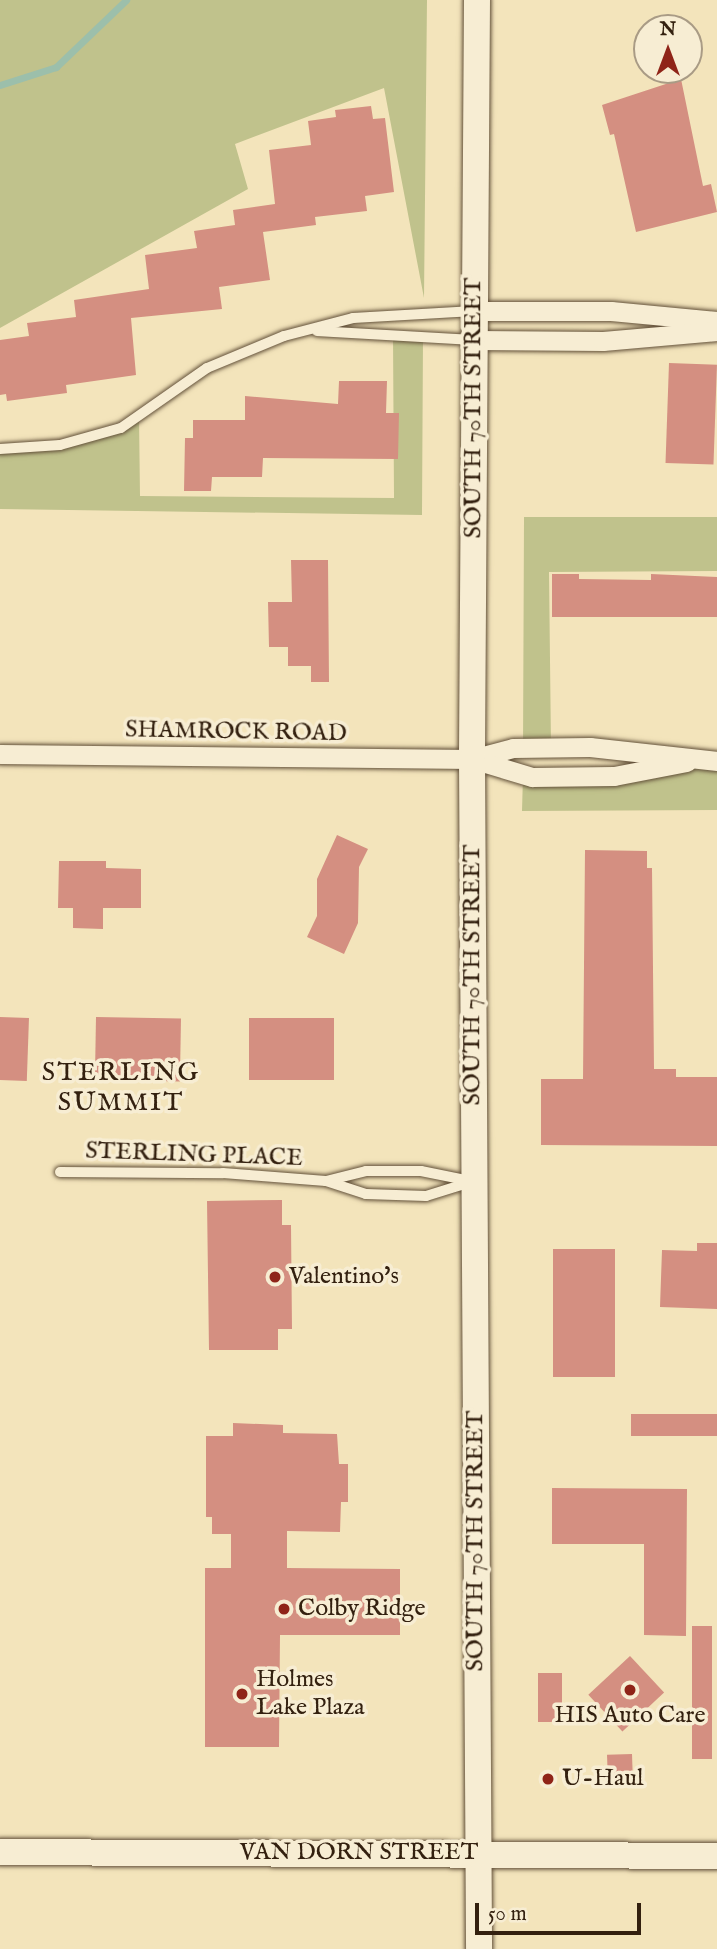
<!DOCTYPE html>
<html>
<head>
<meta charset="utf-8">
<style>
  body { margin:0 }
  #map { position:relative; width:717px; height:1949px; overflow:hidden; background:#f3e4bb; font-family:"IM FELL English",serif }
  div>[style] { position:absolute }
  .green>* { inset:0; background:#c0c28c }
  .stream>* { height:7px; margin:-3.5px; padding:0 3.5px; transform-origin:3.5px; border-radius:3.5px; background:#9cbfab }
  .building>* { inset:0; background:#d48f81; transform-origin:0 0 }
  .roads { filter:drop-shadow(0 0 2px #63513a) drop-shadow(0 0 2px #63513a) }
  .service>* { height:10px; margin:-5px; padding:0 5px; transform-origin:5px; border-radius:5px; background:#f7edd3 }
  .minor>* { height:19px; margin:-9.5px; padding:0 9.5px; transform-origin:9.5px; border-radius:9.5px; background:#f7edd3 }
  .secondary>* { height:26px; margin:-13px; padding:0 13px; transform-origin:13px; border-radius:13px; background:#f7edd3 }
  .dots>* { width:19px; height:19px; translate:-50% -50%; box-sizing:border-box; border:4px solid #f7edd3; border-radius:50% }
  span { translate:-50% -50%; white-space:nowrap; text-align:center; line-height:1.15; -webkit-text-stroke:7px #f7edd3; paint-order:stroke }
  .street-label { font-size:24px; color:#33200f }
  .poi-label { font-size:24px; color:#33200f }
  .left { translate:0 -50%; text-align:left }
  .neighbourhood-label { font-size:26px; color:#33200f; letter-spacing:2px }
  .north { position:absolute; left:633px; top:14px; width:70px; height:70px; box-sizing:border-box; background:#f7edd3; border:2px solid #a99b85; border-radius:50%; rotate:0deg; font-size:19px; font-weight:700; line-height:28px; text-align:center; color:#33200f }
  .north::after { content:''; display:block; margin:auto; width:24px; height:32px; background:#8f2418; clip-path:polygon(50% 0,100% 100%,50% 72%,0 100%) }
  .scale { position:absolute; left:475px; top:1903px; width:166px; height:32px; box-sizing:border-box; border:4px solid #33200f; border-top:0; padding-left:9px; font-size:21px; line-height:24px; white-space:nowrap; color:#33200f; -webkit-text-stroke:5px #f7edd3; paint-order:stroke }
</style>
</head>
<body>
<div id="map">
  <div class="green">
    <div style="clip-path:polygon(0 0,427px 0,424px 298px,384px 88px,235px 144px,248px 189px,0 328px)"></div>
    <div style="clip-path:polygon(393px 337px,423px 339px,422px 515px,0 509px,0 449px,60px 445px,139px 417px,140px 496px,394px 498px)"></div>
    <div style="clip-path:polygon(524px 517px,717px 517px,717px 571px,549px 572px,551px 747px,523px 748px)"></div>
    <div style="clip-path:polygon(717px 761px,717px 810px,522px 811px,523px 776px)"></div>
  </div>
  <div class="stream">
    <div style="left:0;top:85px;width:59px;rotate:-17.8deg"></div>
    <div style="left:56px;top:67px;width:97px;rotate:-43.7deg"></div>
  </div>
  <div class="building">
    <div style="clip-path:polygon(681px 79px,703px 186px,711px 184px,717px 212px,636px 232px,614px 134px,610px 135px,602px 105px)"></div>
    <div style="clip-path:polygon(371px 106px,373px 119px,385px 118px,394px 192px,365px 196px,367px 211px,315px 217px,316px 225px,263px 232px,270px 280px,219px 287px,222px 309px,131px 318px,136px 375px,66px 385px,67px 393px,7px 401px,6px 394px,0 395px,0 340px,29px 336px,27px 323px,76px 317px,74px 300px,149px 289px,145px 255px,197px 248px,194px 231px,235px 225px,233px 210px,275px 204px,269px 150px,311px 145px,308px 121px,336px 117px,335px 110px)"></div>
    <div style="left:669px;top:363px;width:48px;height:100px;rotate:2deg"></div>
    <div style="clip-path:polygon(339px 381px,387px 381px,386px 413px,399px 413px,398px 459px,263px 458px,262px 477px,212px 477px,211px 491px,184px 491px,185px 438px,193px 438px,193px 420px,245px 420px,245px 396px,338px 404px)"></div>
    <div style="clip-path:polygon(291px 560px,328px 560px,329px 682px,311px 682px,311px 666px,288px 666px,288px 647px,269px 647px,268px 602px,292px 602px)"></div>
    <div style="clip-path:polygon(552px 574px,579px 574px,579px 579px,651px 580px,651px 574px,717px 577px,717px 617px,552px 617px)"></div>
    <div style="clip-path:polygon(337px 835px,368px 849px,359px 867px,358px 923px,344px 954px,307px 937px,317px 916px,317px 879px)"></div>
    <div style="clip-path:polygon(585px 850px,647px 851px,647px 868px,652px 868px,654px 1069px,676px 1069px,676px 1077px,717px 1077px,717px 1146px,541px 1145px,541px 1079px,583px 1079px)"></div>
    <div style="clip-path:polygon(59px 861px,106px 861px,106px 868px,141px 869px,141px 908px,103px 908px,103px 929px,73px 928px,73px 908px,58px 908px)"></div>
    <div style="left:0;top:1017px;width:29px;height:63px;rotate:2deg"></div>
    <div style="left:96px;top:1017px;width:85px;height:63px;rotate:1deg"></div>
    <div style="left:249px;top:1018px;width:85px;height:62px"></div>
    <div style="clip-path:polygon(282px 1200px,282px 1225px,291px 1225px,292px 1329px,278px 1329px,278px 1350px,209px 1350px,207px 1201px)"></div>
    <div style="clip-path:polygon(697px 1243px,717px 1243px,717px 1309px,660px 1307px,662px 1250px,697px 1251px)"></div>
    <div style="left:553px;top:1249px;width:62px;height:128px"></div>
    <div style="left:631px;top:1414px;width:86px;height:22px"></div>
    <div style="clip-path:polygon(233px 1423px,283px 1425px,283px 1433px,337px 1434px,339px 1464px,348px 1464px,348px 1502px,341px 1502px,340px 1532px,287px 1531px,287px 1568px,400px 1569px,400px 1635px,280px 1635px,279px 1747px,205px 1747px,205px 1568px,231px 1568px,231px 1534px,212px 1534px,212px 1517px,206px 1517px,206px 1436px,233px 1436px)"></div>
    <div style="clip-path:polygon(552px 1488px,687px 1489px,686px 1636px,644px 1635px,644px 1544px,552px 1544px)"></div>
    <div style="left:692px;top:1626px;width:20px;height:133px"></div>
    <div style="left:630px;top:1656px;width:50px;height:57px;rotate:47deg"></div>
    <div style="left:538px;top:1673px;width:24px;height:49px"></div>
    <div style="left:632px;top:1754px;width:25px;height:25px;rotate:88deg"></div>
  </div>
  <div class="roads">
    <div class="service">
      <div style="left:317px;top:331px;width:156px;rotate:3.3deg"></div>
      <div style="left:0;top:449px;width:60px;rotate:-3.8deg"></div>
      <div style="left:60px;top:445px;width:63px;rotate:-15.6deg"></div>
      <div style="left:121px;top:428px;width:105px;rotate:-34.9deg"></div>
      <div style="left:207px;top:368px;width:83px;rotate:-22.6deg"></div>
      <div style="left:284px;top:336px;width:71px;rotate:-14.6deg"></div>
      <div style="left:353px;top:318px;width:121px;rotate:-3.3deg"></div>
      <div style="left:60px;top:1172px;width:163px;rotate:0.4deg"></div>
      <div style="left:223px;top:1173px;width:103px;rotate:4.4deg"></div>
      <div style="left:326px;top:1181px;width:42px;rotate:18deg"></div>
      <div style="left:366px;top:1194px;width:60px;rotate:1.9deg"></div>
      <div style="left:426px;top:1196px;width:47px;rotate:-17.3deg"></div>
      <div style="left:326px;top:1181px;width:41px;rotate:-14deg"></div>
      <div style="left:366px;top:1171px;width:55px"></div>
      <div style="left:421px;top:1171px;width:50px;rotate:11.5deg"></div>
    </div>
    <div class="minor">
      <div style="left:475px;top:311px;width:136px"></div>
      <div style="left:611px;top:311px;width:106px;rotate:5.4deg"></div>
      <div style="left:475px;top:340px;width:128px;rotate:0.4deg"></div>
      <div style="left:603px;top:341px;width:114px;rotate:-5deg"></div>
      <div style="left:0;top:754px;width:472px;rotate:0.6deg"></div>
      <div style="left:472px;top:759px;width:42px;rotate:-15deg"></div>
      <div style="left:513px;top:748px;width:77px;rotate:-0.7deg"></div>
      <div style="left:590px;top:747px;width:128px;rotate:6.3deg"></div>
      <div style="left:472px;top:759px;width:63px;rotate:16.7deg"></div>
      <div style="left:532px;top:777px;width:82px;rotate:-0.7deg"></div>
      <div style="left:614px;top:776px;width:74px;rotate:-10.9deg"></div>
    </div>
    <div class="secondary">
      <div style="left:477px;top:0;width:759px;rotate:90.38deg"></div>
      <div style="left:472px;top:759px;width:1190px;rotate:89.66deg"></div>
      <div style="left:0;top:1852px;width:717px;rotate:0.32deg"></div>
    </div>
  </div>
  <div class="dots">
    <div style="left:275px;top:1277px;background:#8f2418"></div>
    <div style="left:284px;top:1609px;background:#8f2418"></div>
    <div style="left:630px;top:1690px;background:#8f2418"></div>
    <div style="left:242px;top:1694px;background:#8f2418"></div>
    <div style="left:548px;top:1779px;background:#8f2418"></div>
  </div>
  <div class="street-label">
    <span style="left:474px;top:408px;rotate:-90deg">SOUTH 70TH STREET</span>
    <span style="left:236px;top:732px;rotate:1deg">SHAMROCK ROAD</span>
    <span style="left:473px;top:975px;rotate:-90deg">SOUTH 70TH STREET</span>
    <span style="left:194px;top:1155px;rotate:2deg">STERLING PLACE</span>
    <span style="left:476px;top:1541px;rotate:-90deg">SOUTH 70TH STREET</span>
    <span style="left:359px;top:1853px">VAN DORN STREET</span>
  </div>
  <div class="poi-label">
    <span class="left" style="left:289px;top:1277px">Valentino's</span>
    <span class="left" style="left:298px;top:1609px">Colby Ridge</span>
    <span class="left" style="left:256px;top:1694px">Holmes<br>Lake Plaza</span>
    <span style="left:630px;top:1716px">HIS Auto Care</span>
    <span class="left" style="left:562px;top:1779px">U-Haul</span>
  </div>
  <div class="neighbourhood-label">
    <span style="left:121px;top:1088px">STERLING<br>SUMMIT</span>
  </div>
  <div class="north">N</div>
  <div class="scale">50 m</div>
</div>
</body>
</html>
